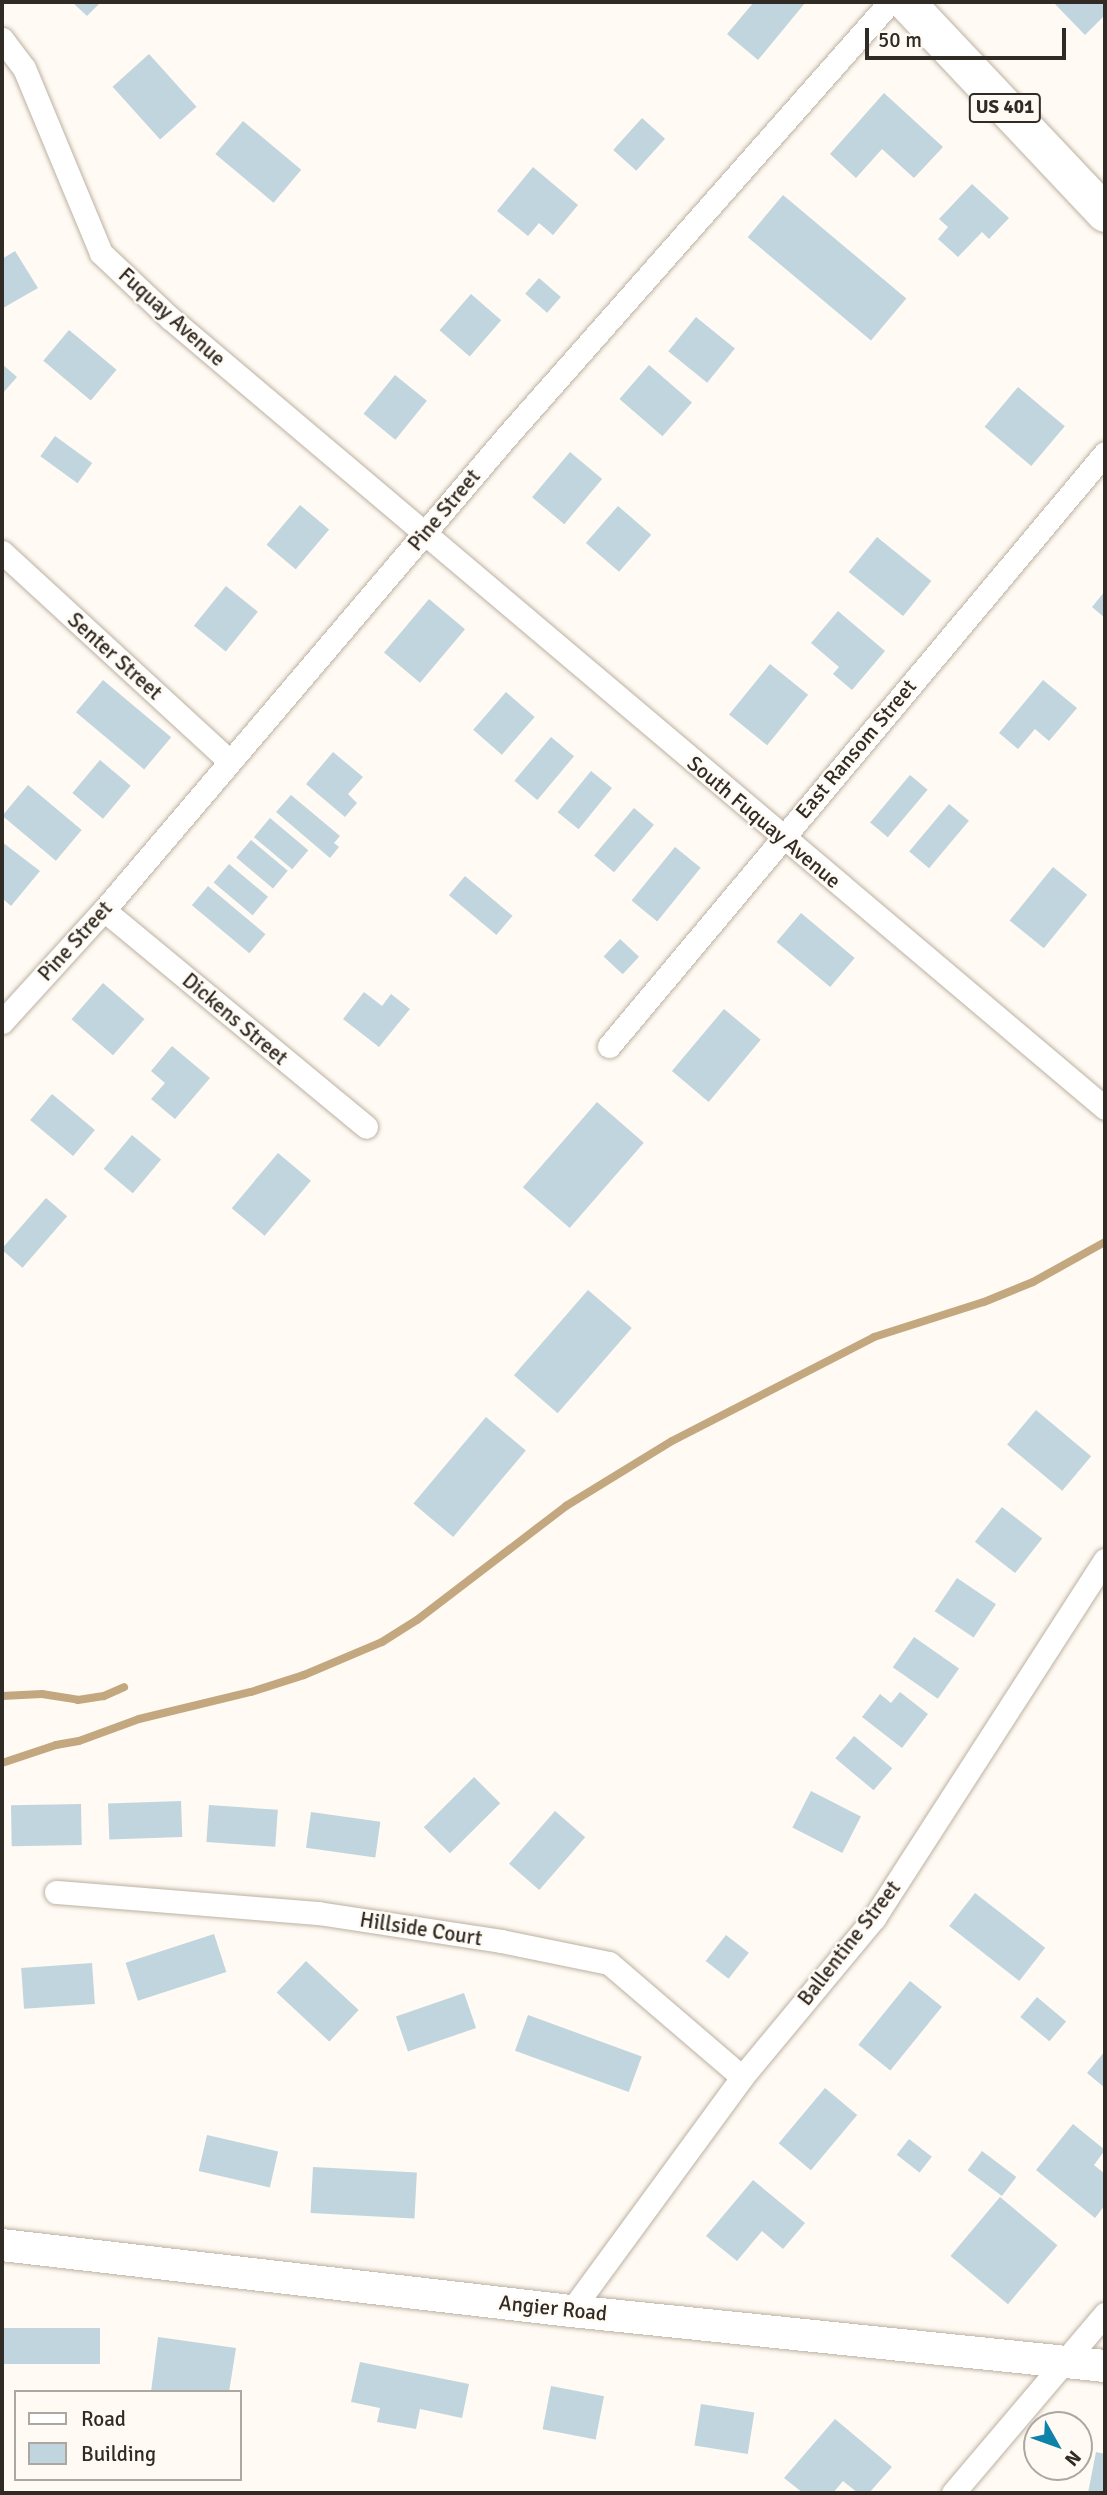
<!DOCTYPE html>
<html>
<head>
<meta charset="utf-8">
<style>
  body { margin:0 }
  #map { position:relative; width:1107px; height:2495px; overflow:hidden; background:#fffaf3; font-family:Signika,sans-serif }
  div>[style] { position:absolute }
  .stream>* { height:8px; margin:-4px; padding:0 4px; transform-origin:4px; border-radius:4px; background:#c3a87f }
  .building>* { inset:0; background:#c1d5de; transform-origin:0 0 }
  .roads { filter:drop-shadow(0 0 2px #bcb1a2) drop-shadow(0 0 2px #bcb1a2) }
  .street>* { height:23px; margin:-11.5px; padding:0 11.5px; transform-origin:11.5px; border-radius:11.5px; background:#fff }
  .secondary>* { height:32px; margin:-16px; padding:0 16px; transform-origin:16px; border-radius:16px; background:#fff }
  .primary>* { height:37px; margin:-18.5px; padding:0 18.5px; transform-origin:18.5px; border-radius:18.5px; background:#fff }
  span { translate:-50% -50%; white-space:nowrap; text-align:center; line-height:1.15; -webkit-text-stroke:5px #fffaf3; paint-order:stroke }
  .shield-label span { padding:2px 5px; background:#fffaf3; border:2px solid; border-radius:5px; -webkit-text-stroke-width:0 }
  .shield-label { font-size:19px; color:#302b25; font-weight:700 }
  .street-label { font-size:21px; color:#302b25 }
  .frame { position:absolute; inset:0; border:4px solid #302b25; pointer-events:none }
  .legend { position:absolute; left:14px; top:2390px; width:228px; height:91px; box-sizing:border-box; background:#fffaf3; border:2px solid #aca7a1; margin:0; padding:9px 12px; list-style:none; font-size:21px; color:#302b25 }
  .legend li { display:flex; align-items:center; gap:14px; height:35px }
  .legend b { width:35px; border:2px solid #aca7a1 }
  .north { position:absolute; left:1023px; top:2411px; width:70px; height:70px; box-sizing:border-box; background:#fffaf3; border:2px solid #aca7a1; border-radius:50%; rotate:130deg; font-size:19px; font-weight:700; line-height:28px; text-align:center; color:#302b25 }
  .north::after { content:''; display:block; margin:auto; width:24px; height:32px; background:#0e83a9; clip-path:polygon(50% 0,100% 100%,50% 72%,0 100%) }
  .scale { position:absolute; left:865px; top:28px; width:201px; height:32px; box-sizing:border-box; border:4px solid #302b25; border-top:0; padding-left:9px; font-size:21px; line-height:24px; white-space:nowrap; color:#302b25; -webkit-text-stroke:5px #fffaf3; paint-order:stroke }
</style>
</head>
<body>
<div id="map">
  <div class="stream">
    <div style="left:2px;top:1696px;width:40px;rotate:-2.9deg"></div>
    <div style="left:42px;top:1694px;width:36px;rotate:9deg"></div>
    <div style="left:78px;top:1700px;width:26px;rotate:-9deg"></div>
    <div style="left:104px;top:1696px;width:22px;rotate:-24deg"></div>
    <div style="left:2px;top:1763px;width:57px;rotate:-18.4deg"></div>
    <div style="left:56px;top:1745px;width:23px;rotate:-10deg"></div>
    <div style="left:79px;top:1741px;width:64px;rotate:-20.1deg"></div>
    <div style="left:139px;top:1719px;width:115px;rotate:-13.6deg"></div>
    <div style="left:251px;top:1692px;width:56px;rotate:-17.8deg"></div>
    <div style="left:304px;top:1675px;width:85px;rotate:-22.9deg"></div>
    <div style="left:382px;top:1642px;width:41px;rotate:-32.2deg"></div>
    <div style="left:417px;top:1620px;width:188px;rotate:-37.4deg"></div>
    <div style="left:566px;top:1506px;width:124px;rotate:-31.5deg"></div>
    <div style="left:672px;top:1441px;width:227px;rotate:-27.2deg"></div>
    <div style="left:874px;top:1337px;width:115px;rotate:-17.7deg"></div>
    <div style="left:984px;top:1302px;width:53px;rotate:-22.2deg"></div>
    <div style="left:1033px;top:1282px;width:82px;rotate:-29.1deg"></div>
  </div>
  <div class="building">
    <div style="clip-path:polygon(72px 2px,101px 2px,87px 16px)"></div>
    <div style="clip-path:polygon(754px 2px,805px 3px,758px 60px,727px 34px)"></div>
    <div style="clip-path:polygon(1053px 2px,1105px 2px,1105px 15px,1085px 35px)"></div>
    <div style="left:149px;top:54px;width:71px;height:49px;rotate:48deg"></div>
    <div style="clip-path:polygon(884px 93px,943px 147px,914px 178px,882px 149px,856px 178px,830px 154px)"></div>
    <div style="left:642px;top:118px;width:31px;height:43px;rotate:42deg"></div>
    <div style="left:243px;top:121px;width:76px;height:43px;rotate:40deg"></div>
    <div style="clip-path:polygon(533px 167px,578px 205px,553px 235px,539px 223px,528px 236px,497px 211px)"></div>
    <div style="clip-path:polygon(972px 184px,1009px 218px,989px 239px,982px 232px,958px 257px,938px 239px,948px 227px,939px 219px)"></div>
    <div style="left:783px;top:195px;width:161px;height:55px;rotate:40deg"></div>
    <div style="clip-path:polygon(15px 251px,38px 288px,3px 308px,2px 259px)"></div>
    <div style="left:539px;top:278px;width:29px;height:21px;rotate:41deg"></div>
    <div style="left:471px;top:294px;width:40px;height:48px;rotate:41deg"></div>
    <div style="left:696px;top:317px;width:50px;height:44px;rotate:39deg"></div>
    <div style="left:69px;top:330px;width:62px;height:40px;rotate:40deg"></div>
    <div style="clip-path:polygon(2px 364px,17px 377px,2px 394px)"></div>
    <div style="left:649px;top:365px;width:57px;height:45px;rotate:41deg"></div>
    <div style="left:395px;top:375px;width:41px;height:50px;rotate:39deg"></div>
    <div style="left:1018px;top:387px;width:61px;height:52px;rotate:40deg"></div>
    <div style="left:55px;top:436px;width:46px;height:25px;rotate:36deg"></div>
    <div style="left:570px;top:452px;width:42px;height:59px;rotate:40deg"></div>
    <div style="left:300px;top:505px;width:38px;height:52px;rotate:40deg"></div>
    <div style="left:618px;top:506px;width:44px;height:49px;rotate:41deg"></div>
    <div style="left:877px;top:537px;width:70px;height:45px;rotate:39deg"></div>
    <div style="left:226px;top:586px;width:41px;height:51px;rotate:39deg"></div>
    <div style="clip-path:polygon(1105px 591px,1105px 618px,1092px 607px)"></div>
    <div style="left:429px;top:599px;width:47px;height:70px;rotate:40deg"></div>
    <div style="clip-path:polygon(838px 611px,885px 651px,852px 690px,833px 674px,839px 667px,811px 643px)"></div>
    <div style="left:770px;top:664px;width:49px;height:65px;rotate:39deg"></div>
    <div style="left:103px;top:680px;width:89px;height:42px;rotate:40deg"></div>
    <div style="clip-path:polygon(1043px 680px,1077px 708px,1049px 741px,1035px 729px,1018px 749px,999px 733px)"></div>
    <div style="left:506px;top:692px;width:38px;height:50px;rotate:41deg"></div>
    <div style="left:551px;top:737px;width:30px;height:57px;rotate:40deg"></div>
    <div style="clip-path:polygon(333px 752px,363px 777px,348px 794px,357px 803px,345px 817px,306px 784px)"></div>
    <div style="left:100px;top:760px;width:40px;height:43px;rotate:40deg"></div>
    <div style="left:591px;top:771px;width:27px;height:53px;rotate:39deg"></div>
    <div style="left:910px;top:775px;width:23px;height:62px;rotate:40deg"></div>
    <div style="left:28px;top:785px;width:70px;height:40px;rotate:40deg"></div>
    <div style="clip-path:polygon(291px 795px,340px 836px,334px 843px,339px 847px,330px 858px,276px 812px)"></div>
    <div style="left:949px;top:804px;width:26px;height:62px;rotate:40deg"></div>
    <div style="left:634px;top:808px;width:26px;height:62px;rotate:40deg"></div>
    <div style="left:270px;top:818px;width:50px;height:25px;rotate:40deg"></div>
    <div style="left:251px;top:840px;width:48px;height:23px;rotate:40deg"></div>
    <div style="clip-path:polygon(2px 842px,40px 871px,11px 906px,2px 898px)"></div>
    <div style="left:675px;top:847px;width:33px;height:69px;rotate:39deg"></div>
    <div style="left:229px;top:864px;width:51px;height:24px;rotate:40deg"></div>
    <div style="left:1053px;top:867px;width:44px;height:69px;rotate:39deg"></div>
    <div style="left:465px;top:876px;width:62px;height:25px;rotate:40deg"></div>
    <div style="left:208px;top:886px;width:75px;height:25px;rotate:40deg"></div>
    <div style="left:801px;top:913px;width:70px;height:38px;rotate:40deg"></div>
    <div style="left:620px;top:939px;width:26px;height:24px;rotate:43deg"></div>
    <div style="left:103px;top:983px;width:55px;height:48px;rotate:41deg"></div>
    <div style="clip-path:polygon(364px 992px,382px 1006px,391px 994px,410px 1009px,379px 1047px,343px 1019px)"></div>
    <div style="left:724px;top:1009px;width:48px;height:81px;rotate:40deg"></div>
    <div style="clip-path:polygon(172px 1046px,210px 1078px,175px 1119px,151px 1099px,165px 1083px,151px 1071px)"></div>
    <div style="left:52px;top:1094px;width:56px;height:34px;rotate:40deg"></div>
    <div style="left:597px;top:1102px;width:62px;height:113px;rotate:41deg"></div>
    <div style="left:132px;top:1135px;width:38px;height:44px;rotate:40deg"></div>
    <div style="left:278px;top:1153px;width:43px;height:72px;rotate:40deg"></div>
    <div style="left:46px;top:1198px;width:28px;height:68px;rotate:41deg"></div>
    <div style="left:588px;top:1290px;width:58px;height:113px;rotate:41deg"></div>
    <div style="left:1036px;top:1410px;width:72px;height:45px;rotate:40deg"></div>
    <div style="left:486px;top:1417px;width:52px;height:113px;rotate:40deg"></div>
    <div style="left:1002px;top:1507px;width:51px;height:44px;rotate:38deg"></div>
    <div style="left:957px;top:1578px;width:47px;height:40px;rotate:34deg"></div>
    <div style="left:914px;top:1637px;width:55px;height:37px;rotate:35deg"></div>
    <div style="clip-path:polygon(900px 1692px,928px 1714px,902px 1748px,862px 1717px,880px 1694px,891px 1703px)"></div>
    <div style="left:854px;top:1736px;width:50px;height:29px;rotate:40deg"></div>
    <div style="left:474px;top:1777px;width:37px;height:71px;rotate:45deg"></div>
    <div style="left:811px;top:1791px;width:56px;height:41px;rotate:27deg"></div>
    <div style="left:181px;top:1801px;width:36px;height:73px;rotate:88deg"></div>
    <div style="left:81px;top:1804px;width:41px;height:70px;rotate:89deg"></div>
    <div style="left:209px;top:1805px;width:69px;height:37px;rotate:4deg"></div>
    <div style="left:555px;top:1811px;width:40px;height:70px;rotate:41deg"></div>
    <div style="left:311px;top:1812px;width:70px;height:36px;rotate:8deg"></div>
    <div style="left:975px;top:1893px;width:89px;height:42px;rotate:38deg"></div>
    <div style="left:214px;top:1934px;width:40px;height:93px;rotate:72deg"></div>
    <div style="left:726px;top:1935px;width:29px;height:33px;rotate:38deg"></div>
    <div style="left:306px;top:1961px;width:72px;height:43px;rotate:43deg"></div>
    <div style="left:92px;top:1963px;width:41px;height:71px;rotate:86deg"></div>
    <div style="left:910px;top:1981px;width:41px;height:82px;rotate:39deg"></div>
    <div style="left:464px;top:1993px;width:37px;height:72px;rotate:71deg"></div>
    <div style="left:1037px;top:1997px;width:38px;height:26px;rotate:40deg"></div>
    <div style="left:528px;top:2015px;width:121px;height:38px;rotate:20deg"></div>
    <div style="clip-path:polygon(1105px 2051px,1105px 2088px,1087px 2073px)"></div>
    <div style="left:825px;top:2088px;width:42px;height:72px;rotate:40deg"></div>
    <div style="clip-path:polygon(1073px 2124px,1105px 2150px,1094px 2165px,1105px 2174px,1105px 2205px,1095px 2218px,1036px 2170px)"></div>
    <div style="left:207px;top:2135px;width:73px;height:37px;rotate:13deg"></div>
    <div style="left:909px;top:2139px;width:29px;height:20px;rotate:38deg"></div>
    <div style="left:982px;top:2151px;width:43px;height:24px;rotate:37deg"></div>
    <div style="left:313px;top:2167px;width:104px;height:46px;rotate:3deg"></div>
    <div style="clip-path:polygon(753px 2180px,805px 2223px,783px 2249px,762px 2231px,737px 2261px,706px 2236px)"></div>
    <div style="left:1000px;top:2197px;width:75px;height:77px;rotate:40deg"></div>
    <div style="left:2px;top:2328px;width:98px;height:36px"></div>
    <div style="clip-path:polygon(158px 2337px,236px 2348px,229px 2392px,151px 2392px)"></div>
    <div style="clip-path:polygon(360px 2362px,469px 2384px,462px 2418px,420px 2409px,416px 2429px,377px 2422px,380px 2408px,351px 2402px)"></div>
    <div style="left:551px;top:2386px;width:54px;height:44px;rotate:11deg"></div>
    <div style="left:701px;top:2404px;width:54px;height:42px;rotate:9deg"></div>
    <div style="clip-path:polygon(835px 2419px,892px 2467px,869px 2493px,858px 2493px,843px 2481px,833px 2493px,803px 2493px,784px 2478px)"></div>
    <div style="clip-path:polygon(1096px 2452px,1105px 2454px,1105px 2493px,1088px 2493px)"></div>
  </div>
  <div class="roads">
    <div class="street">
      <div style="left:2px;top:39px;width:36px;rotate:53deg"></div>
      <div style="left:24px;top:68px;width:200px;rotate:67.4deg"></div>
      <div style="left:101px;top:253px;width:95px;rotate:43.3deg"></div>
      <div style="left:170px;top:318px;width:1224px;rotate:40.2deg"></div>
      <div style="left:2px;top:552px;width:307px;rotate:42.6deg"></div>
      <div style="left:104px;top:910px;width:340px;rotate:39.6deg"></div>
      <div style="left:2px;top:1022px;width:151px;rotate:-47.7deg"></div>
      <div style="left:104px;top:910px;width:622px;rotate:-49.63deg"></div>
      <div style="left:507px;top:436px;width:579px;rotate:-48.57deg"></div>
      <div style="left:609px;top:1046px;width:773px;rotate:-50.09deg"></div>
      <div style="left:56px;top:1892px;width:263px;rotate:4.6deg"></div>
      <div style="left:318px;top:1913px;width:185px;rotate:8.7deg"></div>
      <div style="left:501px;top:1941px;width:110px;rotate:11.5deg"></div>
      <div style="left:609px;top:1963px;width:175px;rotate:40.6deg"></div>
      <div style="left:571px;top:2311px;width:290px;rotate:-53.8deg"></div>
      <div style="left:742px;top:2077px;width:207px;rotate:-50.3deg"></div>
      <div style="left:874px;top:1918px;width:426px;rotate:-57.2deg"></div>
      <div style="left:953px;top:2493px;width:235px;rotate:-49.7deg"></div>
    </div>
    <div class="secondary">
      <div style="left:2px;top:2245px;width:573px;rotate:6.62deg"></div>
      <div style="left:571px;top:2311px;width:537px;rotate:5.88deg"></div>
    </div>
    <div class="primary">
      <div style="left:906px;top:2px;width:290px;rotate:46.7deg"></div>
    </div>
  </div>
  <div class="shield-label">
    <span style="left:1005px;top:108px">US 401</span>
  </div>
  <div class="street-label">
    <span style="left:172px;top:317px;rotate:42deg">Fuquay Avenue</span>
    <span style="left:444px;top:510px;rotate:-50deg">Pine Street</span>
    <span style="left:115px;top:656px;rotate:42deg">Senter Street</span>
    <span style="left:856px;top:749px;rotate:-50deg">East Ransom Street</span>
    <span style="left:764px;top:822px;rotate:40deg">South Fuquay Avenue</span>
    <span style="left:75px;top:941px;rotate:-48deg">Pine Street</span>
    <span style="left:235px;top:1019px;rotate:40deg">Dickens Street</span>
    <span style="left:421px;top:1929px;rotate:9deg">Hillside Court</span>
    <span style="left:849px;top:1943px;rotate:-52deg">Ballentine Street</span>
    <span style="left:553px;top:2308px;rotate:6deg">Angier Road</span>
  </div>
  <div class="frame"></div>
  <ul class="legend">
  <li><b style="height:9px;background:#fff"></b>Road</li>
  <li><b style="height:19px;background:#c1d5de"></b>Building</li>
  </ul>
  <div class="north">N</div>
  <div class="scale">50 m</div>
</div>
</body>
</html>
